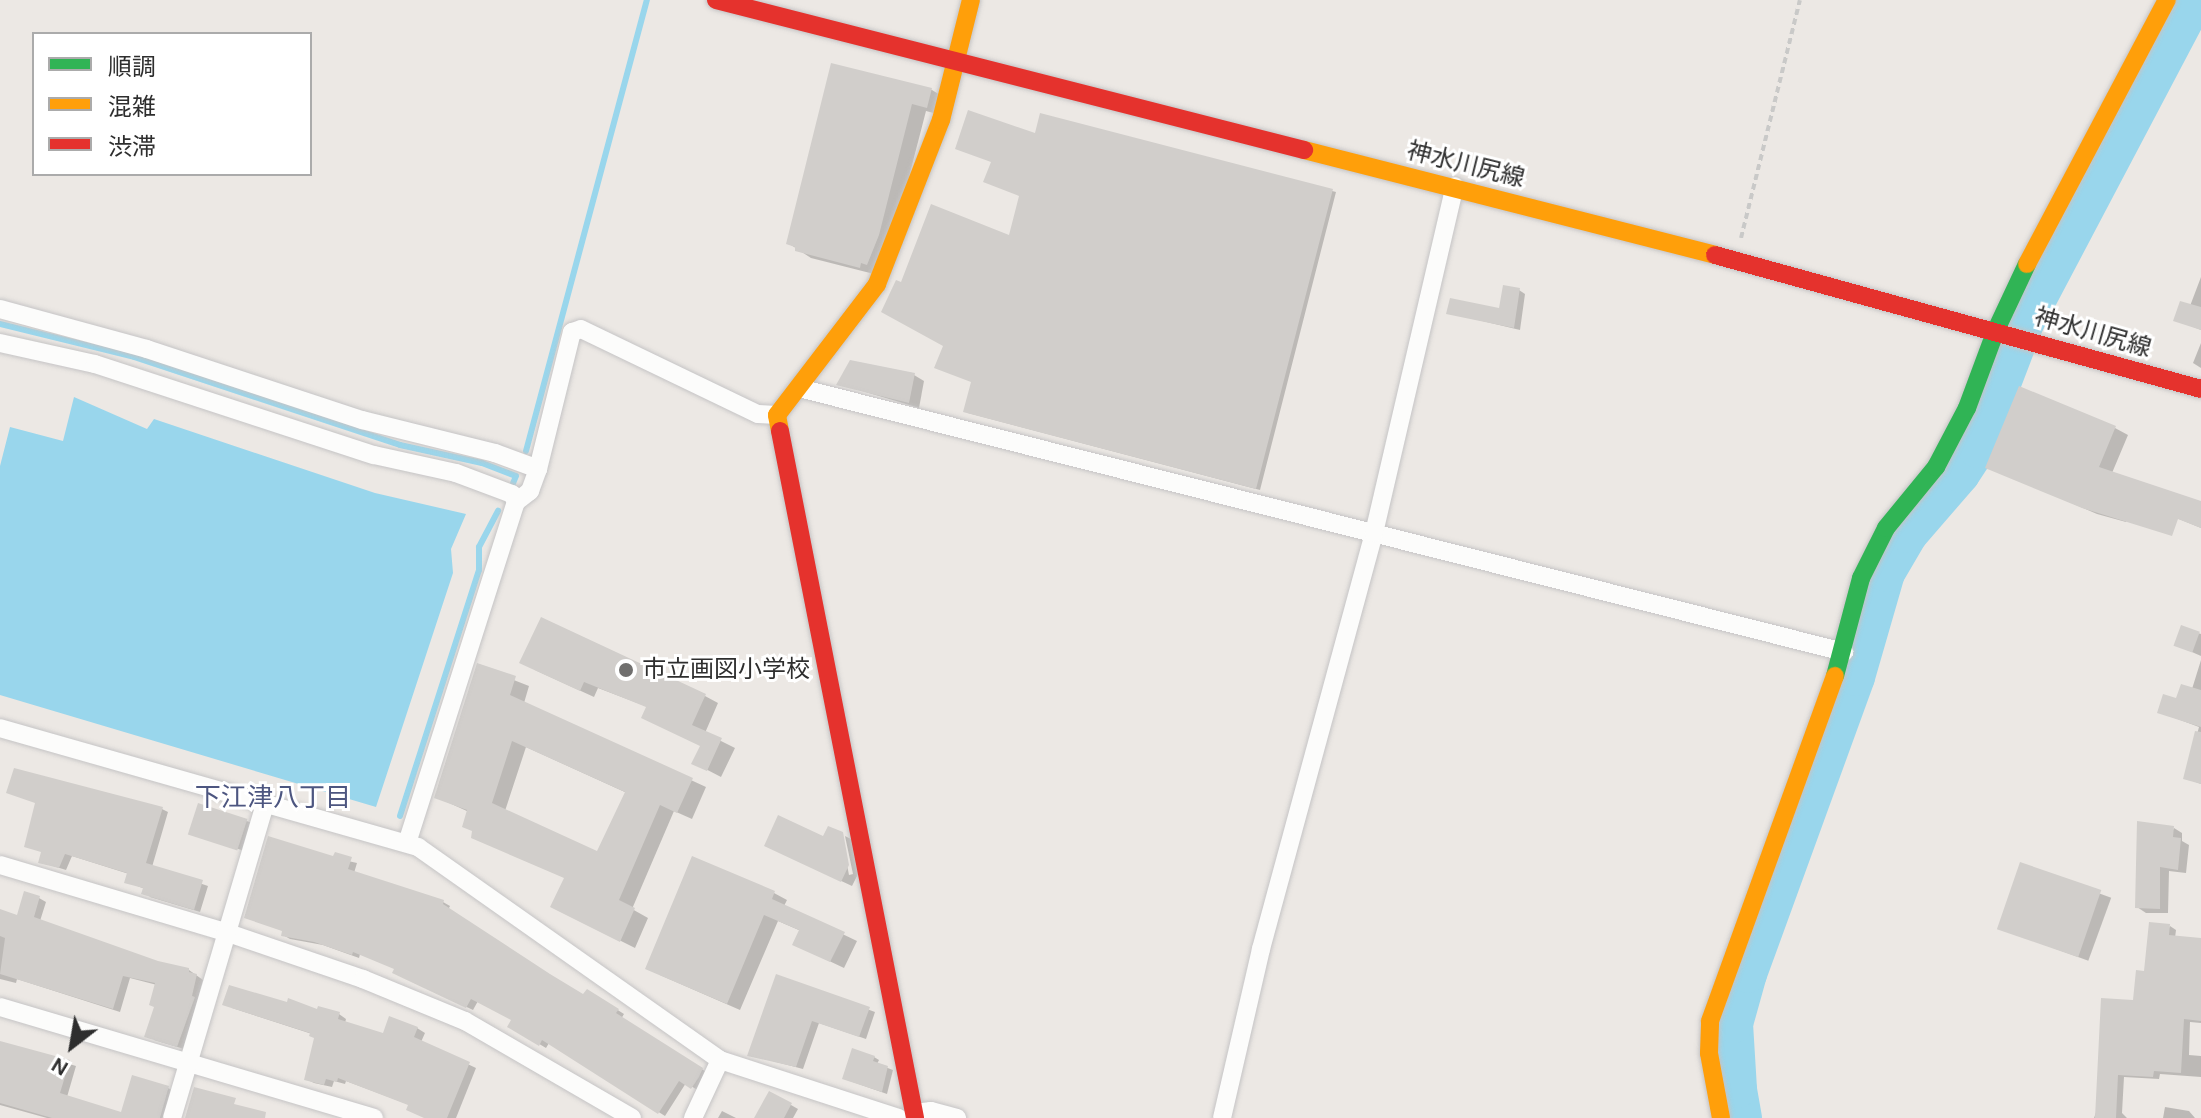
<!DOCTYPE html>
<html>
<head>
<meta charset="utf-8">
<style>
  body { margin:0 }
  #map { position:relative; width:2201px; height:1118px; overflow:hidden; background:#ece8e4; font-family:Karla,"Noto Sans JP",sans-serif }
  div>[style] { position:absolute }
  .water>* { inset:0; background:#99d6ec }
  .shadow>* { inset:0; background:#0003; transform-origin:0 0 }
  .stream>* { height:6px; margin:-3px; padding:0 3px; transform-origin:3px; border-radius:3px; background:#99d6ec }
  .river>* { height:38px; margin:-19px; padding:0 19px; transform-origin:19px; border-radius:19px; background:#99d6ec }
  .building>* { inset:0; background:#d1cecb; transform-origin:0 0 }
  .path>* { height:4px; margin-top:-2px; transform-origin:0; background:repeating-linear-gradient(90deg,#c9c9c8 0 6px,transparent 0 10px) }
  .roads { filter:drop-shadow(0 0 2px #c5c4c5) drop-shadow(0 0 2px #c5c4c5) }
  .street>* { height:18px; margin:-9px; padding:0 9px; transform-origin:9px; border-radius:9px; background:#fcfcfb }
  .fast>* { height:18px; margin:-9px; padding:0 9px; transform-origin:9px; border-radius:9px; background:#30b455 }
  .slow>* { height:18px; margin:-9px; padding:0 9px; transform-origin:9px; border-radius:9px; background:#ff9f0a }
  .jam>* { height:18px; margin:-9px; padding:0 9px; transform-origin:9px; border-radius:9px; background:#e5322d }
  .dots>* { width:22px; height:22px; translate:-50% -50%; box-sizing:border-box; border:4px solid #fff; border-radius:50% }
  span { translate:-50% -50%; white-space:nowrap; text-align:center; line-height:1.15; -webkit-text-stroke:6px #fff; paint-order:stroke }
  .street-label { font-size:24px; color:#2e2e2e }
  .poi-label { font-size:24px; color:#2e2e2e }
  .left { translate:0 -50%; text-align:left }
  .neighbourhood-label { font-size:26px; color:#4d5680 }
  .legend { position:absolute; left:32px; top:32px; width:280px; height:144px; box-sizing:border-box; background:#fff; border:2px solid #ababab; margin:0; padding:10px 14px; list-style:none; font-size:24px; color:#2e2e2e }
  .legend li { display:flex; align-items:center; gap:16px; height:40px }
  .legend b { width:40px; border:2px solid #ababab }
  .north { position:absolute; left:32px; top:1006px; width:80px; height:80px; -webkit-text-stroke:6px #fff; paint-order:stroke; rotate:211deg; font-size:22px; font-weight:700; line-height:32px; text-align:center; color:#2e2e2e }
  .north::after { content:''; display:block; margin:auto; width:28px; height:36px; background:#2e2e2e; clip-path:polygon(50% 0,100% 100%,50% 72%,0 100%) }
</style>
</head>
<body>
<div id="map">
  <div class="water">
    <div style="clip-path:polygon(74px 397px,147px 429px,154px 419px,375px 493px,466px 514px,451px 549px,453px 573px,376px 807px,0 695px,0 466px,10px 427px,63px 441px)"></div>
  </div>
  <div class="shadow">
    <div style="clip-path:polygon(833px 65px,932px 90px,945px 98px,941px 115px,926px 111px,892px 243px,874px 274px,811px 258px,788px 243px)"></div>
    <div style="clip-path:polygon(1042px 115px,1336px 192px,1260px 490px,968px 413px,973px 382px,902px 285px,1011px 238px)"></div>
    <div style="clip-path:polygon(2201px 277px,2201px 330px,2176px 320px,2190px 306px)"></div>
    <div style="clip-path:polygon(1519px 290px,1525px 294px,1520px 330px,1449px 313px,1501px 310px)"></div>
    <div style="clip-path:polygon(2201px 343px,2201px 368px,2193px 363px)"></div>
    <div style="clip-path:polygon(914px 375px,924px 381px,919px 408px,839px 384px)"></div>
    <div style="clip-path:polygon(2115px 428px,2128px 435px,2112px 473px,2201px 502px,2201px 528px,2135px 501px,2126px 522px,2097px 514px,1988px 467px)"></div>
    <div style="clip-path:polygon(2182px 628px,2201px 634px,2201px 656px,2176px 645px)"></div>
    <div style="clip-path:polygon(2201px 660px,2201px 784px,2185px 778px,2199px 727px,2159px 712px,2192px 689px)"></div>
    <div style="clip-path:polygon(evenodd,478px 666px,529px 686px,524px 703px,706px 787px,692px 819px,674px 811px,632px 909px,648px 918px,635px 948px,567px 914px,566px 878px,473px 837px,469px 812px,436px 797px,478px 666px,526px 747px,627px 793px,598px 853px,505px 811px,526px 747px)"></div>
    <div style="clip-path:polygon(535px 670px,705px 696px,718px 703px,705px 733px,735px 748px,721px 777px,694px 763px,702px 746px,648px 707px,598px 688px,594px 697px)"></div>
    <div style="clip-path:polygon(8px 792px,162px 809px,168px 812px,152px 867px,208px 886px,200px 912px,150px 897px,145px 889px,127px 882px,129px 874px,72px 856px,66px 870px,40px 862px,43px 852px,37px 803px)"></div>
    <div style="left:200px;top:806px;width:57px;height:29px;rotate:18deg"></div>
    <div style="clip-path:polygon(2174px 828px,2182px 833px,2182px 841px,2189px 845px,2186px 873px,2169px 871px,2168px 913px,2146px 913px,2137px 907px)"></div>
    <div style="clip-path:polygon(841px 834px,849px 875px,853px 874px,845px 836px,853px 840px,859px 872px,852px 886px,777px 851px)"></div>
    <div style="clip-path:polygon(335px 858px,357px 863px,354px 873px,443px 902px,450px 906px,448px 910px,584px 997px,594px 995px,624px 1014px,621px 1019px,708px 1073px,699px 1091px,686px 1083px,665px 1116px,549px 1043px,546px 1048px,509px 1026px,513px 1019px,478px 1001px,473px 1010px,401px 976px,396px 969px,360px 954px,359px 958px,323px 945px,290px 939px,283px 935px,284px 931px,247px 918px)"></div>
    <div style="left:2021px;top:865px;width:96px;height:67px;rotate:20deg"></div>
    <div style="clip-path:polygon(774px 893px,787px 900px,784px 906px,857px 941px,844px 968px,808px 951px,801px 931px,778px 921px,740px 1010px,660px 975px)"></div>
    <div style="clip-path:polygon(39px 898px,46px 902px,40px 921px,157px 963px,189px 970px,203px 980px,184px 1049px,154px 1040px,157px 985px,130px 978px,120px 1012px,17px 979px,16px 983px,0 979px,0 910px,18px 916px)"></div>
    <div style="clip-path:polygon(2170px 926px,2176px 930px,2175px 938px,2201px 940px,2201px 1023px,2190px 1022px,2189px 1055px,2201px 1056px,2201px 1077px,2160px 1074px,2159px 1079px,2124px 1077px,2122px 1113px,2127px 1118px,2094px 1118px,2146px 973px)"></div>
    <div style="clip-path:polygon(777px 976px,875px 1012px,866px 1039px,819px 1023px,803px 1069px,750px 1055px)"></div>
    <div style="clip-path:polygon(232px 1008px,339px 1014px,346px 1019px,345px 1023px,384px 1035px,417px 1028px,425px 1033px,421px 1042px,476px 1068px,456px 1118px,426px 1118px,410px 1105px,346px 1081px,345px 1084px,334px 1081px,332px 1087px,314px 1083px,306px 1079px,316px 1038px,312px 1034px)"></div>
    <div style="clip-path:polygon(0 1043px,76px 1066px,67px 1097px,122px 1114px,168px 1088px,175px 1092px,167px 1118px,47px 1118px,0 1105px)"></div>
    <div style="clip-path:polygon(874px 1057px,879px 1060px,877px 1064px,893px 1070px,887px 1094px,850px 1081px)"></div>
    <div style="clip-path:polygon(770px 1093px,798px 1109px,793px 1118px,756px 1118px)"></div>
    <div style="clip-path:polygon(2165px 1107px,2189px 1111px,2195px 1118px,2163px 1118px)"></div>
    <div style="clip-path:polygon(722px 1111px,736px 1118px,718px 1118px)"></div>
  </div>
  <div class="stream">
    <div style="left:0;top:324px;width:138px;rotate:13.8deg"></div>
    <div style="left:134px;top:357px;width:280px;rotate:18.3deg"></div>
    <div style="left:400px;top:445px;width:84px;rotate:12.4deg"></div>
    <div style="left:482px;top:463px;width:36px;rotate:21deg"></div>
    <div style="left:516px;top:476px;width:11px;rotate:112deg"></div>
    <div style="left:526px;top:451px;width:467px;rotate:-75deg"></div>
    <div style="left:400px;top:816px;width:258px;rotate:-72.2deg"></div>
    <div style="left:479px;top:570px;width:23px;rotate:-90deg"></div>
    <div style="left:479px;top:547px;width:41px;rotate:-62.2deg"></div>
  </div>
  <div class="river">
    <div style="left:1743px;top:1118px;width:29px;rotate:-100deg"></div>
    <div style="left:1738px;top:1089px;width:65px;rotate:-93.5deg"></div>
    <div style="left:1734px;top:1024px;width:52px;rotate:-74.4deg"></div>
    <div style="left:1748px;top:974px;width:316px;rotate:-70deg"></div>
    <div style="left:1856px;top:677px;width:108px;rotate:-73.9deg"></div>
    <div style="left:1886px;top:573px;width:45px;rotate:-59.5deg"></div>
    <div style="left:1909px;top:534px;width:79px;rotate:-49.1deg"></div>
    <div style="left:1961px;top:474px;width:30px;rotate:-57deg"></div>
    <div style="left:1977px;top:449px;width:137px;rotate:-69.1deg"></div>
    <div style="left:2026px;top:321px;width:363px;rotate:-62.2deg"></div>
  </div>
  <div class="building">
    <div style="clip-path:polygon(831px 63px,932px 88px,927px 108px,912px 104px,879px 235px,867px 265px,861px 263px,860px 268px,795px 251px,795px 247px,786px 244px)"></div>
    <div style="clip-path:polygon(968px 110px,1035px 133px,1040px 113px,1333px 189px,1256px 489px,963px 412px,971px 382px,934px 368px,943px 346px,881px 312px,896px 280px,901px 282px,931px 204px,1009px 235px,1019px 196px,983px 182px,991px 162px,955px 149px)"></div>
    <div style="clip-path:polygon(1503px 285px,1520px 288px,1514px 328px,1446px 314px,1450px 298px,1499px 308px)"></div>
    <div style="clip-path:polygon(2180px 301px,2201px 307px,2201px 330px,2173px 321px)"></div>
    <div style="clip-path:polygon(850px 360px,915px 373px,909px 403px,836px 385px)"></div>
    <div style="clip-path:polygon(2019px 386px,2116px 426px,2099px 467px,2201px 501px,2201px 528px,2178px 519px,2172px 536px,2082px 508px,1985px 468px)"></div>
    <div style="clip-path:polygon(541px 617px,706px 694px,692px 725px,722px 738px,707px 771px,691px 764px,700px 746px,641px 718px,646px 707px,584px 682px,580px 691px,519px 663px)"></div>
    <div style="left:2181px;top:625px;width:20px;height:22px;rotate:20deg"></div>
    <div style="clip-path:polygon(evenodd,477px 663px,516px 676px,510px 695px,693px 778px,677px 813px,660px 805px,619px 900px,635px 908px,620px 942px,550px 907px,564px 878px,471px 838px,472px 831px,462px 827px,467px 810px,434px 798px,477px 663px,512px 741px,625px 792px,597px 851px,492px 803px,512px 741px)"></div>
    <div style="clip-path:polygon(2181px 684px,2201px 690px,2201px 727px,2157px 713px,2163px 694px,2176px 698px)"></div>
    <div style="clip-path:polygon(2195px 731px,2201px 732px,2201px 784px,2183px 779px)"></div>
    <div style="clip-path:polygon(14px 768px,163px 807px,146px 863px,203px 880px,194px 910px,141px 894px,143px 888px,124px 883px,127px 873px,65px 854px,59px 868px,38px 863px,41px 852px,24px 847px,35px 803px,6px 793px)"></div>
    <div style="left:198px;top:803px;width:52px;height:33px;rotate:18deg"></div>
    <div style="clip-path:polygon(778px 815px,823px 836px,828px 826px,843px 832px,849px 865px,841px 882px,764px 846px)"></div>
    <div style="clip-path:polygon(2137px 821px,2174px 826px,2173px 837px,2181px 838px,2178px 870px,2160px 867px,2160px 909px,2135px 908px)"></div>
    <div style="clip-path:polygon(268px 836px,333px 856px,335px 852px,352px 857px,348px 869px,444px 900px,443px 904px,550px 974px,583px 994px,587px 989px,619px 1009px,616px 1013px,703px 1068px,699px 1077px,691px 1089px,679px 1081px,658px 1114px,542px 1040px,539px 1046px,507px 1027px,511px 1020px,471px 999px,466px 1008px,392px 973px,394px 969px,353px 952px,352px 955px,314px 942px,281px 936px,282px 931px,244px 918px)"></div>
    <div style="clip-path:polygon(692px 856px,775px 891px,772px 899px,845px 932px,830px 962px,792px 945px,799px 930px,764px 915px,727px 1004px,645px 969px)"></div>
    <div style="left:2020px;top:862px;width:86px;height:71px;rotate:19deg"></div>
    <div style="clip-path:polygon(24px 891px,40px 896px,34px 917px,158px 961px,189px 968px,189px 972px,197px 974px,192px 996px,195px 997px,177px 1047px,144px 1037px,154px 1007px,149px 1005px,155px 983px,123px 976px,113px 1009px,0 974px,5px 938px,0 936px,0 909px,17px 915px)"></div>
    <div style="clip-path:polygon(2149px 922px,2170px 924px,2169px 935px,2201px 938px,2201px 1021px,2184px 1019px,2181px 1073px,2154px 1071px,2153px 1077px,2118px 1075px,2116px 1118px,2095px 1118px,2101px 998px,2133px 1000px,2136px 970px,2144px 971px)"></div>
    <div style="clip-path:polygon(776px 974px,870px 1007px,859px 1037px,812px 1021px,796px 1067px,747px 1056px)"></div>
    <div style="clip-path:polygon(229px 985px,287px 1002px,288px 998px,317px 1009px,318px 1006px,340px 1012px,338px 1019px,383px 1033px,389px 1016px,418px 1027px,414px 1037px,470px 1062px,447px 1118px,424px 1118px,406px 1110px,408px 1105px,338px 1078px,337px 1082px,326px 1079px,324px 1085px,304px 1080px,314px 1038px,309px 1036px,310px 1033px,222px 1005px)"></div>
    <div style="clip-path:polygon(0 1041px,70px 1060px,60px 1093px,121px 1112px,132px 1075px,169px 1086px,160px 1118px,52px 1118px,0 1103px)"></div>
    <div style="clip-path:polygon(852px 1048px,875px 1056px,873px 1061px,888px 1066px,882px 1092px,842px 1079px)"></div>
    <div style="clip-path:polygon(194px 1087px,236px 1098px,234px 1104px,266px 1112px,265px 1118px,185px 1118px)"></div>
    <div style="clip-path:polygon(769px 1091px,792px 1103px,784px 1118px,754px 1118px)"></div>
  </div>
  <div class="path">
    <div style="left:1741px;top:238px;width:245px;rotate:-76.1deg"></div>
  </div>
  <div class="roads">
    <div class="street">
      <div style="left:0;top:309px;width:152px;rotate:15.2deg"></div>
      <div style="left:147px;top:349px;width:226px;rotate:18.3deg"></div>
      <div style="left:362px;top:420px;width:137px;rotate:13.9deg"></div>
      <div style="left:495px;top:453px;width:46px;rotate:20.4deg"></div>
      <div style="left:0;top:343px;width:97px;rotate:12.5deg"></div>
      <div style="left:95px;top:364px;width:293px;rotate:18.1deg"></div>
      <div style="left:374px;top:455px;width:84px;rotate:12.4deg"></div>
      <div style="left:456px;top:473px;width:60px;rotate:20.6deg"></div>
      <div style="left:512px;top:494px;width:9px;rotate:63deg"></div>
      <div style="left:799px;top:388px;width:1078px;rotate:14.18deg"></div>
      <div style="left:0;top:728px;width:435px;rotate:15.9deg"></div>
      <div style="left:418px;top:847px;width:370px;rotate:35.2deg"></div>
      <div style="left:720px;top:1060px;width:188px;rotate:18deg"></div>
      <div style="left:407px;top:843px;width:358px;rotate:-72.3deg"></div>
      <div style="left:516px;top:502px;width:18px;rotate:-38deg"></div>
      <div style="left:530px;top:491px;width:23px;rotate:-70deg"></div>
      <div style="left:538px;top:469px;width:141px;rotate:-76.1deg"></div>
      <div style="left:572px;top:332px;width:9px;rotate:-18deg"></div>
      <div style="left:581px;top:329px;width:196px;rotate:25.7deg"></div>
      <div style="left:758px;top:414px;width:19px;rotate:3deg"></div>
      <div style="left:0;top:865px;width:235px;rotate:16.6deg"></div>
      <div style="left:225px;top:932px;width:146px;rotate:18.8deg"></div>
      <div style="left:363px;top:979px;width:110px;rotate:22.4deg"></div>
      <div style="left:465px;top:1021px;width:193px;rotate:30.1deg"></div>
      <div style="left:0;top:1007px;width:390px;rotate:16.5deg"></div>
      <div style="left:915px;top:1113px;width:16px;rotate:-7deg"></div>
      <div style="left:931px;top:1111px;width:27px;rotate:15deg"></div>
      <div style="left:172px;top:1118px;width:327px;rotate:-73.5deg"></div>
      <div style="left:693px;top:1118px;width:64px;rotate:-65deg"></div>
      <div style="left:1222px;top:1118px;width:173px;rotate:-77deg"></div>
      <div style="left:1261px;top:949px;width:431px;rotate:-74.8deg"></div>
      <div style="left:1374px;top:533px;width:356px;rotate:-76.9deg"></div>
    </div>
    <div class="fast">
      <div style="left:1835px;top:676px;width:101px;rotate:-75.1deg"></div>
      <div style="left:1861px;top:578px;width:56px;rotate:-63.4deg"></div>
      <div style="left:1886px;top:528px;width:79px;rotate:-50.7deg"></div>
      <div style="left:1936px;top:467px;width:67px;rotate:-62.3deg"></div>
      <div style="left:1967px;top:408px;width:83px;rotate:-69.6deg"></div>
      <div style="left:1996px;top:330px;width:73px;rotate:-64.8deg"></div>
    </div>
    <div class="slow">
      <div style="left:1304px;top:150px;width:424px;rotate:14.3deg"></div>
      <div style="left:2027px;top:264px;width:299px;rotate:-62.1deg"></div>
      <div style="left:780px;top:431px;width:16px;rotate:-101deg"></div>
      <div style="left:777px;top:415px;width:165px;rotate:-52.6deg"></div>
      <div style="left:877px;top:284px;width:176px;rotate:-68.7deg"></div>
      <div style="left:941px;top:120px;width:124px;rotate:-76deg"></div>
      <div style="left:1721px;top:1118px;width:66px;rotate:-100.5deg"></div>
      <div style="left:1709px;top:1053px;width:32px;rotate:-88deg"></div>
      <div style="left:1710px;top:1021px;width:367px;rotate:-70.1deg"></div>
    </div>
    <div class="jam">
      <div style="left:716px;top:0;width:607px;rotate:14.31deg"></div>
      <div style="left:1715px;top:255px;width:504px;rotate:15.41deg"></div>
      <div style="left:780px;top:431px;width:700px;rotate:78.88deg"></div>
    </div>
  </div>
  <div class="dots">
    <div style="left:626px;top:670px;background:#706f6e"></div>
  </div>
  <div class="street-label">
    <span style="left:1466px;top:165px;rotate:14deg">神水川尻線</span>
    <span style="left:2093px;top:333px;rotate:16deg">神水川尻線</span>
  </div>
  <div class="poi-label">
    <span class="left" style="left:642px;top:670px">市立画図小学校</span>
  </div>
  <div class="neighbourhood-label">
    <span style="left:273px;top:798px">下江津八丁目</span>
  </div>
  <ul class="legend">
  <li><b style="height:10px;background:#30b455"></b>順調</li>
  <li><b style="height:10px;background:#ff9f0a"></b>混雑</li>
  <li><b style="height:10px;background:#e5322d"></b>渋滞</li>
  </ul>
  <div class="north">N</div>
</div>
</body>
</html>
